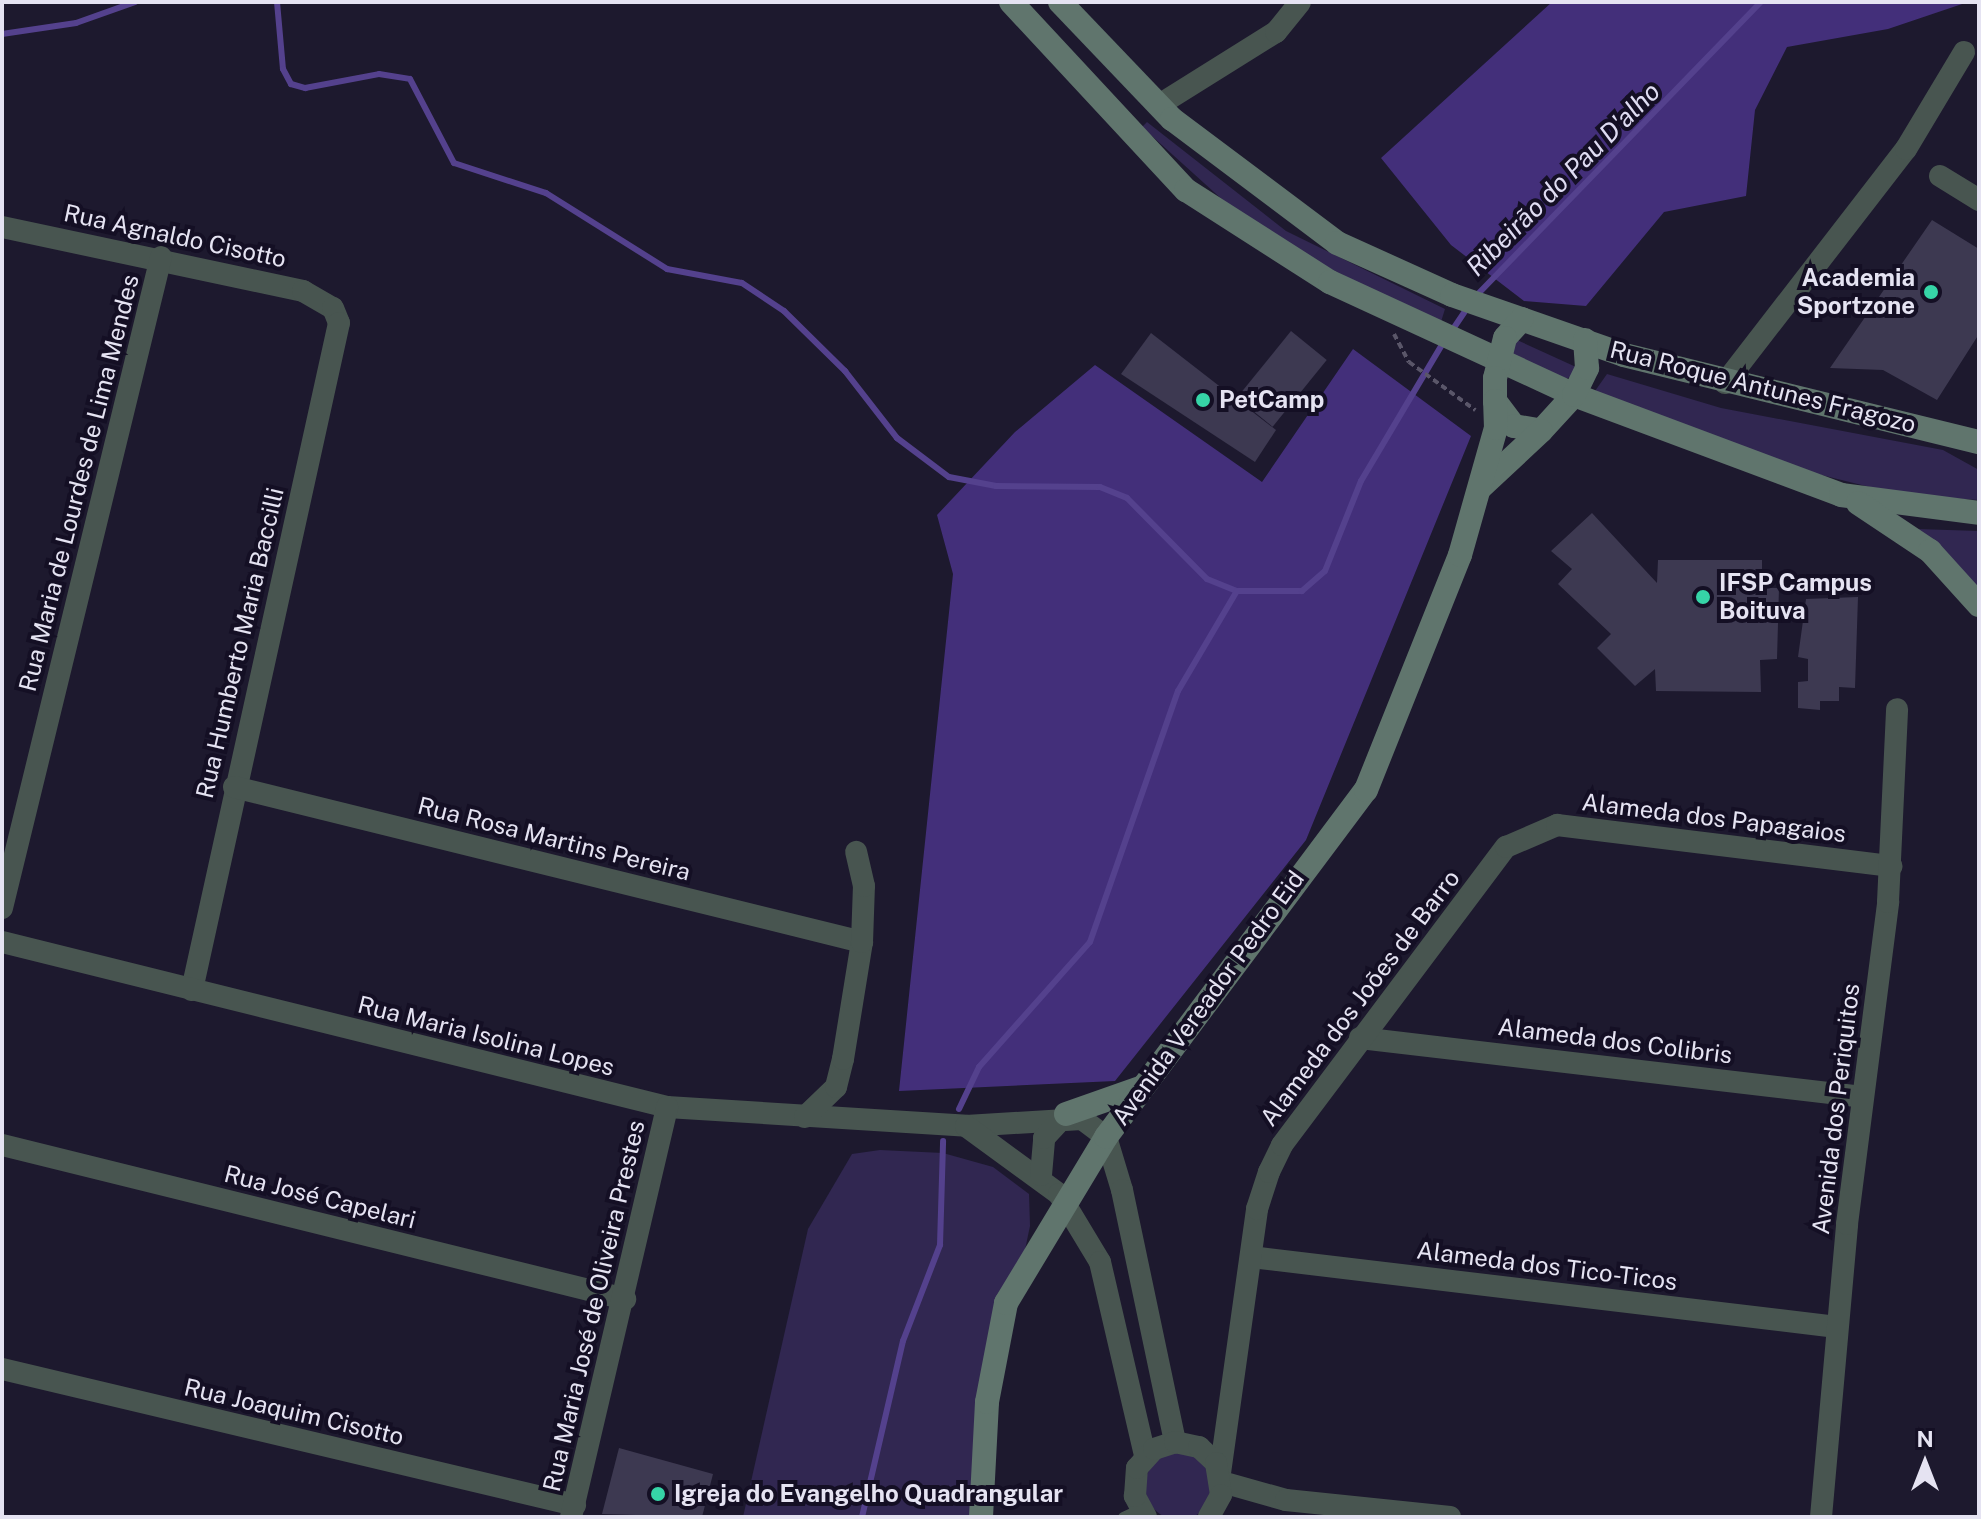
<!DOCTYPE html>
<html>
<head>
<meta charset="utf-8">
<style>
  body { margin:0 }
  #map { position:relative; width:1981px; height:1519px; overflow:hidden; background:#1d192e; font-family:"Public Sans",sans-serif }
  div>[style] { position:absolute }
  .green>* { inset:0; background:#312751 }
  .round { border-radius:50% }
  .forest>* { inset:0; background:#432f7a }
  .stream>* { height:6px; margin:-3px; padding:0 3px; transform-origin:3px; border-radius:3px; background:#54418d }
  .building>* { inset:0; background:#3d3951; transform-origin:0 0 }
  .path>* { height:4px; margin-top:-2px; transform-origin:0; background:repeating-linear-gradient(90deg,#5a5669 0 6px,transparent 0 10px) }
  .lane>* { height:11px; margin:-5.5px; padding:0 5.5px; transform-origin:5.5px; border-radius:5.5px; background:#485550 }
  .street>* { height:22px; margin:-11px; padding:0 11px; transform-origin:11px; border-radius:11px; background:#485550 }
  .secondary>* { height:24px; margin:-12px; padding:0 12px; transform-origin:12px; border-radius:12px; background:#60756d }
  .dots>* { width:22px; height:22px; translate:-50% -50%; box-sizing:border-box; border:4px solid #140f24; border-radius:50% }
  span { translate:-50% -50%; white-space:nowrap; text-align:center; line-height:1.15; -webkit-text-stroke:8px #140f24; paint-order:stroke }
  .street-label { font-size:24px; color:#e5e3f2 }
  .poi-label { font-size:24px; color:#e5e3f2; font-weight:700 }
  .right { translate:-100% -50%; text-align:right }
  .left { translate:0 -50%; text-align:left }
  .water-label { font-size:26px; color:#dfdcf2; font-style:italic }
  .frame { position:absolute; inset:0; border:4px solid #e5e3f2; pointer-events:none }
  .north { position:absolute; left:1885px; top:1423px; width:80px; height:80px; -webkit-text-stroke:6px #140f24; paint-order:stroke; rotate:0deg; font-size:22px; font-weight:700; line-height:32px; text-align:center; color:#e5e3f2 }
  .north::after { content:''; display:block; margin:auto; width:28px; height:36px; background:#e5e3f2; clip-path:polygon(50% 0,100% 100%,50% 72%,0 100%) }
</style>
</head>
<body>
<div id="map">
  <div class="green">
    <div style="clip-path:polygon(1147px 122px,1286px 231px,1445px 309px,1440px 325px,1294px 250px,1225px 202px,1142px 127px)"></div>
    <div style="clip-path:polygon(1517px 340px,1576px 367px,1572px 376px,1564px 380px,1509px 357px)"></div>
    <div style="clip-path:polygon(1607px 374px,1721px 408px,1943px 450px,1979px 470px,1979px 500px,1902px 495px,1765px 461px,1595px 391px)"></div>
    <div style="clip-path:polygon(1917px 529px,1979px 531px,1979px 594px)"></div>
    <div style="clip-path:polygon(880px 1150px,943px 1153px,993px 1167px,1029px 1194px,1030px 1226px,969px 1517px,743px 1517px,808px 1229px,852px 1154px)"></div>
    <div class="round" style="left:1145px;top:1452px;width:68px;height:68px"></div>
  </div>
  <div class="forest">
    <div style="clip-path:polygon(1552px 2px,1968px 2px,1888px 29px,1787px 47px,1755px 110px,1746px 196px,1664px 212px,1586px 306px,1524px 301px,1451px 245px,1381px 158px)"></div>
    <div style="clip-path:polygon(1353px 349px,1471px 436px,1306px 840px,1115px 1081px,899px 1091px,953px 574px,937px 515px,1015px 432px,1095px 365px,1262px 482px)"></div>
  </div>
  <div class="stream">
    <div style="left:277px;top:2px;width:67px;rotate:84.9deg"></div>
    <div style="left:283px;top:69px;width:17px;rotate:62deg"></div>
    <div style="left:291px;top:84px;width:15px;rotate:16deg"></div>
    <div style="left:305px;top:88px;width:75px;rotate:-10.7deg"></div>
    <div style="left:379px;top:74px;width:31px;rotate:9deg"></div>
    <div style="left:410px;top:79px;width:95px;rotate:62.4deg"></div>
    <div style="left:454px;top:163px;width:97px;rotate:18.1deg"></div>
    <div style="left:546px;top:193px;width:143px;rotate:32.1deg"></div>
    <div style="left:667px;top:269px;width:76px;rotate:10.6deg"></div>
    <div style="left:742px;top:283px;width:50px;rotate:33.7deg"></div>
    <div style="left:784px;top:311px;width:86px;rotate:44.5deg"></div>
    <div style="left:845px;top:371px;width:85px;rotate:52.2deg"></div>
    <div style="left:897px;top:438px;width:65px;rotate:36.9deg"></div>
    <div style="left:949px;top:477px;width:48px;rotate:10.8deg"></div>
    <div style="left:996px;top:486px;width:104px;rotate:0.6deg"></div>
    <div style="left:1100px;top:487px;width:29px;rotate:22deg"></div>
    <div style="left:1127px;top:498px;width:114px;rotate:45.4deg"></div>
    <div style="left:1207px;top:579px;width:32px;rotate:22deg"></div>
    <div style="left:1237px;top:591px;width:65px"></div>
    <div style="left:1302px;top:591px;width:30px;rotate:-41deg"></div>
    <div style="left:1325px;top:571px;width:97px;rotate:-68.2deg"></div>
    <div style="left:1361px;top:481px;width:163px;rotate:-59.3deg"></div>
    <div style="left:2px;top:34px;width:75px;rotate:-8.5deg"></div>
    <div style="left:76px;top:23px;width:63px;rotate:-19.6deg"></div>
    <div style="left:1476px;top:296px;width:409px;rotate:-45.9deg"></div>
    <div style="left:1451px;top:332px;width:29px;rotate:-56deg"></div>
    <div style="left:959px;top:1109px;width:47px;rotate:-64.5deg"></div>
    <div style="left:979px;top:1067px;width:167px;rotate:-48.4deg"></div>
    <div style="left:1090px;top:942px;width:266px;rotate:-70.7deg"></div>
    <div style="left:1178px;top:691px;width:116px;rotate:-59.5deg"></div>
    <div style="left:862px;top:1517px;width:181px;rotate:-76.9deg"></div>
    <div style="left:903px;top:1341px;width:103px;rotate:-68.9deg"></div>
    <div style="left:940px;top:1245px;width:104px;rotate:-88.3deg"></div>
  </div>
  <div class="building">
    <div style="clip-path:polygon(1932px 220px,1979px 249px,1979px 334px,1937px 400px,1883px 370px,1830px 368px)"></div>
    <div style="left:1291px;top:331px;width:46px;height:86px;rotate:39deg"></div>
    <div style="clip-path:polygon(1151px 333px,1276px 430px,1255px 462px,1121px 374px)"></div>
    <div style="clip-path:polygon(1592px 513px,1657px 583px,1658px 560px,1762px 560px,1762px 588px,1779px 588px,1777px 659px,1760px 660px,1761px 692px,1656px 691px,1655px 669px,1635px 686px,1597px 648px,1611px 634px,1558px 584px,1572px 569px,1551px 551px)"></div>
    <div style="clip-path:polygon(1858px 597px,1855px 688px,1839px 687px,1839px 701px,1820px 701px,1820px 710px,1798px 708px,1798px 682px,1808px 681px,1808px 659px,1798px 657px,1806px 599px)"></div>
    <div style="clip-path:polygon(619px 1448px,713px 1474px,702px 1517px,602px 1514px)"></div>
  </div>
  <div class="path">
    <div style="left:1394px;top:334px;width:32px;rotate:62deg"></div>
    <div style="left:1409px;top:362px;width:82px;rotate:36deg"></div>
  </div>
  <div class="lane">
    <div style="left:1123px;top:1517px;width:19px;rotate:-25deg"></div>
  </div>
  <div class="street">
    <div style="left:1159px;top:105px;width:138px;rotate:-32deg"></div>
    <div style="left:1276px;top:32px;width:38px;rotate:-51deg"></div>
    <div style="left:1940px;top:176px;width:46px;rotate:31.6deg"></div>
    <div style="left:2px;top:227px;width:308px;rotate:12deg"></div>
    <div style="left:303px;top:291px;width:34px;rotate:30deg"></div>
    <div style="left:333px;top:308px;width:16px;rotate:68deg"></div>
    <div style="left:339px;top:323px;width:683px;rotate:102.43deg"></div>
    <div style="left:1725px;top:383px;width:296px;rotate:-52.3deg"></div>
    <div style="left:1906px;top:149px;width:113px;rotate:-59.1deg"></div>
    <div style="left:234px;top:787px;width:647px;rotate:13.86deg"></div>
    <div style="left:2px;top:908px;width:670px;rotate:-76.27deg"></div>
    <div style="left:2px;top:942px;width:685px;rotate:13.93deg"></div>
    <div style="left:667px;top:1107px;width:300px;rotate:3.6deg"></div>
    <div style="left:966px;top:1126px;width:116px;rotate:-3.5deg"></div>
    <div style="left:1082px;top:1119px;width:30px;rotate:37deg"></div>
    <div style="left:1106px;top:1137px;width:55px;rotate:73.2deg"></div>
    <div style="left:1122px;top:1190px;width:258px;rotate:78.1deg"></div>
    <div style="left:1360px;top:1038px;width:506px;rotate:6.69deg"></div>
    <div style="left:805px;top:1117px;width:43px;rotate:-44.1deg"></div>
    <div style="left:836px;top:1087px;width:29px;rotate:-76deg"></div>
    <div style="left:843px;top:1059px;width:119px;rotate:-80.8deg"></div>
    <div style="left:862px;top:942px;width:56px;rotate:-88deg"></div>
    <div style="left:864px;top:886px;width:35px;rotate:-103deg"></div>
    <div style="left:966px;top:1126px;width:115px;rotate:36.2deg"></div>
    <div style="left:1059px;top:1194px;width:79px;rotate:58.9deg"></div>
    <div style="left:1100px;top:1262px;width:199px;rotate:76.9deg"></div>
    <div style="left:2px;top:1145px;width:642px;rotate:13.88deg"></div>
    <div style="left:1041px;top:1175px;width:37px;rotate:-85deg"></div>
    <div style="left:1044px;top:1138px;width:33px;rotate:-47deg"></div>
    <div style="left:1251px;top:1257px;width:590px;rotate:6.81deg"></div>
    <div style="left:2px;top:1369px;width:589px;rotate:13.35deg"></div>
    <div style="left:1220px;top:1473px;width:267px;rotate:-82deg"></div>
    <div style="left:1257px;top:1209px;width:39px;rotate:-72deg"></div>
    <div style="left:1269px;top:1172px;width:30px;rotate:-64deg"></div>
    <div style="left:1282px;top:1145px;width:373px;rotate:-53.1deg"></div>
    <div style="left:1506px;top:847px;width:56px;rotate:-23.3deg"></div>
    <div style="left:1557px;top:825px;width:337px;rotate:7deg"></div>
    <div style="left:1222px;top:1482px;width:66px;rotate:15.7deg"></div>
    <div style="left:1286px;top:1500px;width:165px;rotate:5.9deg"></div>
    <div style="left:571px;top:1517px;width:421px;rotate:-76.8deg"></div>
    <div style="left:1146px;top:1517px;width:24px;rotate:-118deg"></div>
    <div style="left:1135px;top:1496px;width:28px;rotate:-86deg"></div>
    <div style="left:1137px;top:1468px;width:25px;rotate:-48deg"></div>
    <div style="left:1154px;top:1449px;width:22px;rotate:-18deg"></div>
    <div style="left:1175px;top:1442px;width:25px;rotate:12deg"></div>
    <div style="left:1199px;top:1447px;width:23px;rotate:43deg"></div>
    <div style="left:1216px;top:1463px;width:32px;rotate:81deg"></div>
    <div style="left:1221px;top:1495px;width:25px;rotate:119deg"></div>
    <div style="left:1821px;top:1517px;width:294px;rotate:-84.9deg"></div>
    <div style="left:1847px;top:1224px;width:325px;rotate:-82.7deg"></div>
    <div style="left:1888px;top:902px;width:193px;rotate:-87.3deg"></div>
  </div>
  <div class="secondary">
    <div style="left:1011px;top:2px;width:257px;rotate:47.1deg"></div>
    <div style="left:1186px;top:190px;width:171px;rotate:32.6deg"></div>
    <div style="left:1330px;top:282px;width:269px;rotate:24.8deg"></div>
    <div style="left:1574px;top:395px;width:285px;rotate:20.5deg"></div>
    <div style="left:1841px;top:495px;width:139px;rotate:7.4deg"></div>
    <div style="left:1060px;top:2px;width:162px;rotate:46.3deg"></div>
    <div style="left:1172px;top:119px;width:206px;rotate:36.9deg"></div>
    <div style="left:1337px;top:243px;width:126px;rotate:24.3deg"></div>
    <div style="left:1452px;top:295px;width:182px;rotate:19.2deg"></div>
    <div style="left:1624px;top:355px;width:366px;rotate:13.8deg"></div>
    <div style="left:1522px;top:319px;width:25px;rotate:132deg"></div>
    <div style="left:1505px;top:338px;width:41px;rotate:104deg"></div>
    <div style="left:1495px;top:378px;width:23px;rotate:90deg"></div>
    <div style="left:1495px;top:401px;width:31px;rotate:53deg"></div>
    <div style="left:1514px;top:426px;width:27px;rotate:10deg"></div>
    <div style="left:1541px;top:431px;width:49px;rotate:-47.5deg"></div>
    <div style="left:1574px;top:395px;width:30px;rotate:-64deg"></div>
    <div style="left:1587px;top:368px;width:28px;rotate:-94deg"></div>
    <div style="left:1481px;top:487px;width:82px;rotate:-43deg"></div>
    <div style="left:1858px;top:503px;width:87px;rotate:33.7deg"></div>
    <div style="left:1930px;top:551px;width:73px;rotate:47.8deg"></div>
    <div style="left:1066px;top:1114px;width:82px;rotate:-19.3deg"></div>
    <div style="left:981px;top:1517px;width:115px;rotate:-87deg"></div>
    <div style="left:987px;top:1402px;width:101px;rotate:-79.1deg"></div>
    <div style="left:1006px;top:1303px;width:194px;rotate:-58.9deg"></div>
    <div style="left:1106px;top:1137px;width:434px;rotate:-53.2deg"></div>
    <div style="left:1366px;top:790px;width:253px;rotate:-68.2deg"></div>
    <div style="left:1460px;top:555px;width:132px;rotate:-74.2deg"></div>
    <div style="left:1496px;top:428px;width:27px;rotate:-92deg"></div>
  </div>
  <div class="dots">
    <div style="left:1931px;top:292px;background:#36d4a7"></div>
    <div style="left:1203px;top:400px;background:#36d4a7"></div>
    <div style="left:1703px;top:597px;background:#36d4a7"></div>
    <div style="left:658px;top:1494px;background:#36d4a7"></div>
  </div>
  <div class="street-label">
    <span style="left:175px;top:236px;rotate:12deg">Rua Agnaldo Cisotto</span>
    <span style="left:1763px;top:387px;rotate:14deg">Rua Roque Antunes Fragozo</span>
    <span style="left:79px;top:483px;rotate:-76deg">Rua Maria de Lourdes de Lima Mendes</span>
    <span style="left:240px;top:643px;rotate:-77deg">Rua Humberto Maria Baccilli</span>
    <span style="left:1714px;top:818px;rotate:7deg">Alameda dos Papagaios</span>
    <span style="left:554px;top:839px;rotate:14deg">Rua Rosa Martins Pereira</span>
    <span style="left:1208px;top:998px;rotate:-54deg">Avenida Vereador Pedro Eid</span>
    <span style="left:1360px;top:998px;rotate:-53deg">Alameda dos Joões de Barro</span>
    <span style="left:486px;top:1036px;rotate:14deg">Rua Maria Isolina Lopes</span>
    <span style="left:1615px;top:1041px;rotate:7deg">Alameda dos Colibris</span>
    <span style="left:1836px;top:1109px;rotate:-83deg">Avenida dos Periquitos</span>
    <span style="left:320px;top:1197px;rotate:14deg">Rua José Capelari</span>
    <span style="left:1547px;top:1266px;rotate:7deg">Alameda dos Tico-Ticos</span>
    <span style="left:594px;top:1306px;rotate:-77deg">Rua Maria José de Oliveira Prestes</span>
    <span style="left:294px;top:1412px;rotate:13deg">Rua Joaquim Cisotto</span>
  </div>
  <div class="poi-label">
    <span class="right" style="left:1915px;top:292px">Academia<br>Sportzone</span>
    <span class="left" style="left:1219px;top:400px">PetCamp</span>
    <span class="left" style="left:1719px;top:597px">IFSP Campus<br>Boituva</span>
    <span class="left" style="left:674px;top:1494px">Igreja do Evangelho Quadrangular</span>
  </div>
  <div class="water-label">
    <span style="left:1563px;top:179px;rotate:-45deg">Ribeirão do Pau D'alho</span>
  </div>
  <div class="frame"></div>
  <div class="north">N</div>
</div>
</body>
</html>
